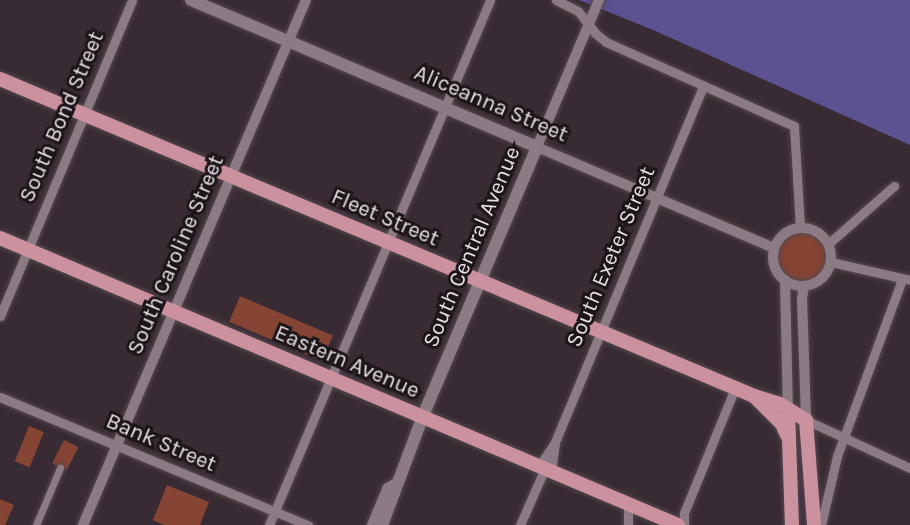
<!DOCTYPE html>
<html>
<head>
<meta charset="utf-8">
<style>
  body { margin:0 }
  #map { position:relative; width:910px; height:525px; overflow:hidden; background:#392b33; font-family:Karla,sans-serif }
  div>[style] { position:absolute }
  .green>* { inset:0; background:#864435; transform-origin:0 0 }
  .round { border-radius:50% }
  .water>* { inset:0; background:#5c5191 }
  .roads { filter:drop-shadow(0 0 2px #54484f) drop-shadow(0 0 2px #54484f) }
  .pedestrian>* { height:7px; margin:-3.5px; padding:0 3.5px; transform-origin:3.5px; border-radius:3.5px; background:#8c7b85 }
  .minor>* { height:9px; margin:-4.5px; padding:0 4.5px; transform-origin:4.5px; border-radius:4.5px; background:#8c7b85 }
  .tertiary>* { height:10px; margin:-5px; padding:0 5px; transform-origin:5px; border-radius:5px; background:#8c7b85 }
  .tertiary>.ring { margin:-5px; padding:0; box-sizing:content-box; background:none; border:10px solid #8c7b85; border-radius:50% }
  .secondary>* { height:12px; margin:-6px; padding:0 6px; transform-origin:6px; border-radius:6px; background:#8c7b85 }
  .primary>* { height:14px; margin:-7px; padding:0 7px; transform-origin:7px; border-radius:7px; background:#cb919e }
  span { translate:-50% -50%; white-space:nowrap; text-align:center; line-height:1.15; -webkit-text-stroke:6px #1c1519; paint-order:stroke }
  .street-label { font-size:22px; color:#e8dfe4 }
</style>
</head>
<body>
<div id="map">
  <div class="green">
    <div class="round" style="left:778px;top:233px;width:48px;height:48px"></div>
    <div style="left:240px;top:296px;width:101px;height:28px;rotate:23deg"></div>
    <div style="left:29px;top:426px;width:16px;height:38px;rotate:22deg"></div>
    <div style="left:64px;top:440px;width:16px;height:26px;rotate:27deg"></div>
    <div style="clip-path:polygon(167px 485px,209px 502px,200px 525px,164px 525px,153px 520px)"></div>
    <div style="clip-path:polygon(0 499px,14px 505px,5px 525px,0 525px)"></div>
  </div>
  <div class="water">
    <div style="clip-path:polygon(579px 0,910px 0,910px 145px,653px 30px)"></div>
  </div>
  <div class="roads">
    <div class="pedestrian">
      <div style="left:36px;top:525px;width:62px;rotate:-67.2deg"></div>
    </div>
    <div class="minor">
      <div style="left:556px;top:0;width:25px;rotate:27deg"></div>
      <div style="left:578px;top:11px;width:28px;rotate:52deg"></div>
      <div style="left:595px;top:33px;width:14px;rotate:39deg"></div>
      <div style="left:606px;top:42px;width:206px;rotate:24.1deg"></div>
      <div style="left:794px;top:126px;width:101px;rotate:86.6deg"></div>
      <div style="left:828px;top:244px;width:88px;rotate:-41.3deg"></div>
      <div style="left:831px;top:262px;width:81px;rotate:12.8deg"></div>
      <div style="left:0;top:316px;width:342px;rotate:-67.3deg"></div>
      <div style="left:0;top:397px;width:334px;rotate:22.6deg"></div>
      <div style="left:806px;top:420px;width:115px;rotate:24.8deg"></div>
      <div style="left:539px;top:466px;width:29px;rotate:-56deg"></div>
      <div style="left:555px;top:442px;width:386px;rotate:-67.4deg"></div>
      <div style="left:551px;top:471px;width:29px;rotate:-82deg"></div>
      <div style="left:269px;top:525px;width:570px;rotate:-67.17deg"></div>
      <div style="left:520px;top:525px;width:62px;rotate:-66.3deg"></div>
      <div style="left:628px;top:525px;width:21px;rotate:-90deg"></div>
      <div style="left:684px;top:525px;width:12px;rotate:-90deg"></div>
      <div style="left:684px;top:513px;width:135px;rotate:-67.8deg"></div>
      <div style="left:821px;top:525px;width:71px;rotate:-76.9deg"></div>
      <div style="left:837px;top:456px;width:189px;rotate:-69.8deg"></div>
    </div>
    <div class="tertiary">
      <div style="left:599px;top:0;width:160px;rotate:112.9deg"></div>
      <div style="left:537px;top:147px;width:258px;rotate:23.1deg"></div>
      <div class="ring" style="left:773px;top:228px;width:48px;height:48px"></div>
      <div style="left:785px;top:280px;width:131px;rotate:88.7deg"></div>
      <div style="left:804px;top:286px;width:12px;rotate:99deg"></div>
      <div style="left:802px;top:298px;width:122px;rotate:88.1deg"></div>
      <div style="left:83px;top:525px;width:570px;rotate:-66.99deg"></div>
    </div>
    <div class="secondary">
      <div style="left:191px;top:0;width:376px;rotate:23deg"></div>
      <div style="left:537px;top:147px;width:292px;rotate:113deg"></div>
      <div style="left:423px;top:416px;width:116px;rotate:110.6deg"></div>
      <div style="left:373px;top:525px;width:39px;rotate:-67deg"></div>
      <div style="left:388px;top:489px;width:8px;rotate:-30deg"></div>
    </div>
    <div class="primary">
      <div style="left:0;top:79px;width:818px;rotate:22.8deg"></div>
      <div style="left:754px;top:396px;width:27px;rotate:17deg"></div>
      <div style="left:780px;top:404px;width:31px;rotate:32deg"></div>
      <div style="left:806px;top:420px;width:105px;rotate:85.6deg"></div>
      <div style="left:0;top:238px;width:736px;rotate:22.94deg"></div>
      <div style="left:754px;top:396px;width:40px;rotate:45deg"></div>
      <div style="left:782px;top:424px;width:12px;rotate:66deg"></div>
      <div style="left:788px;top:411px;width:114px;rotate:88deg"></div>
    </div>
  </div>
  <div class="street-label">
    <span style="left:491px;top:104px;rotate:23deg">Aliceanna Street</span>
    <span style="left:62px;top:117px;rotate:-67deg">South Bond Street</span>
    <span style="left:385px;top:218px;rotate:23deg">Fleet Street</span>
    <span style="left:472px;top:247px;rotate:-67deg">South Central Avenue</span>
    <span style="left:176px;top:255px;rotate:-67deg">South Caroline Street</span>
    <span style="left:611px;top:257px;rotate:-67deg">South Exeter Street</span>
    <span style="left:347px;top:362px;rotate:23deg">Eastern Avenue</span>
    <span style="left:161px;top:443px;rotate:23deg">Bank Street</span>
  </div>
</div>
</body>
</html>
